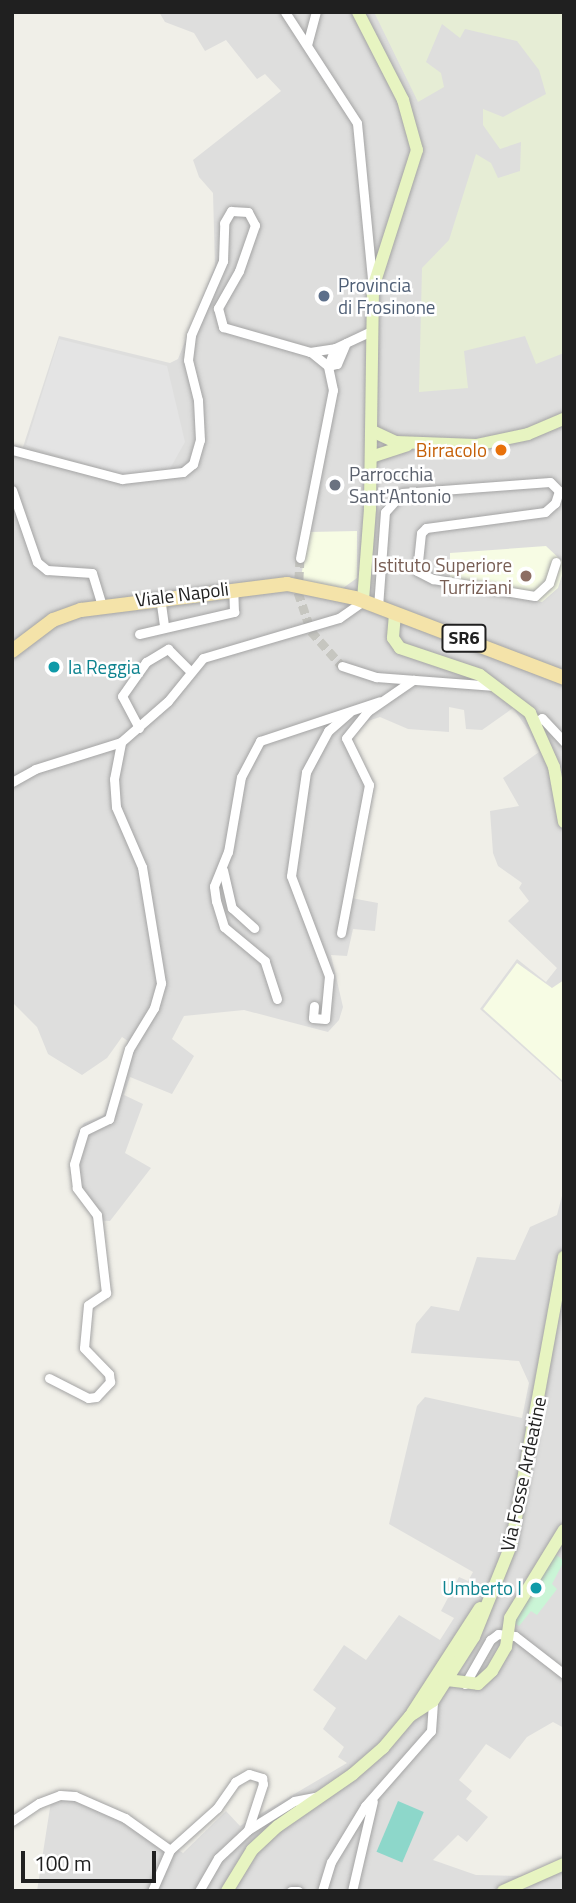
<!DOCTYPE html>
<html>
<head>
<meta charset="utf-8">
<style>
  body { margin:0 }
  #map { position:relative; width:576px; height:1903px; overflow:hidden; background:#f0efe8; font-family:"Titillium Web",sans-serif }
  div>[style] { position:absolute }
  .residential>* { inset:0; background:#dededd }
  .education>* { inset:0; background:#f7fce4 }
  .farmland>* { inset:0; background:#e6edd5 }
  .park>* { inset:0; background:#caf5d6 }
  .pitch>* { inset:0; background:#8dd7ca; transform-origin:0 0 }
  .parking>* { inset:0; background:#e4e4e4 }
  .street-tunnel>* { height:9px; margin-top:-4.5px; transform-origin:0; background:repeating-linear-gradient(90deg,#c6c6c0 0 9px,transparent 0 13.5px) }
  .roads { filter:drop-shadow(0 0 2px #a4a4a4) drop-shadow(0 0 2px #a4a4a4) }
  .street>* { height:9px; margin:-4.5px; padding:0 4.5px; transform-origin:4.5px; border-radius:4.5px; background:#fff }
  .secondary>* { height:12px; margin:-6px; padding:0 6px; transform-origin:6px; border-radius:6px; background:#e7f4c1 }
  .primary>* { height:14px; margin:-7px; padding:0 7px; transform-origin:7px; border-radius:7px; background:#f4e3a9 }
  .dots>* { width:19px; height:19px; translate:-50% -50%; box-sizing:border-box; border:4px solid #fff; border-radius:50% }
  span { translate:-50% -50%; white-space:nowrap; text-align:center; line-height:1.15; -webkit-text-stroke:5px #fff; paint-order:stroke }
  .shield-label span { padding:2px 5px; background:#fff; border:2px solid; border-radius:5px; -webkit-text-stroke-width:0 }
  .shield-label { font-size:18px; color:#202020; font-weight:700 }
  .service-label { font-size:19px; color:#4e5e75 }
  .left { translate:0 -50%; text-align:left }
  .food-label { font-size:19px; color:#c56008 }
  .right { translate:-100% -50%; text-align:right }
  .worship-label { font-size:19px; color:#5b616d }
  .education-label { font-size:19px; color:#785e54 }
  .street-label { font-size:19px; color:#202020 }
  .culture-label { font-size:19px; color:#0d838f }
  .frame { position:absolute; inset:0; border:14px solid #202020; pointer-events:none }
  .scale { position:absolute; left:21px; top:1851px; width:135px; height:32px; box-sizing:border-box; border:4px solid #202020; border-top:0; padding-left:9px; font-size:21px; line-height:24px; white-space:nowrap; color:#202020; -webkit-text-stroke:5px #fff; paint-order:stroke }
</style>
</head>
<body>
<div id="map">
  <div class="residential">
    <div style="clip-path:polygon(159px 12px,564px 12px,564px 1084px,480px 1009px,517px 959px,546px 982px,557px 968px,508px 921px,529px 901px,519px 888px,522px 883px,498px 866px,493px 853px,490px 811px,519px 806px,503px 778px,539px 752px,529px 731px,513px 708px,482px 730px,466px 729px,464px 710px,449px 707px,449px 732px,408px 729px,380px 717px,368px 721px,352px 738px,374px 790px,351px 898px,378px 903px,375px 931px,353px 929px,347px 956px,331px 955px,343px 1007px,339px 1020px,328px 1032px,244px 1010px,184px 1016px,172px 1039px,194px 1056px,172px 1094px,130px 1077px,124px 1095px,143px 1104px,125px 1153px,151px 1168px,110px 1221px,93px 1220px,70px 1174px,73px 1141px,84px 1123px,104px 1115px,128px 1041px,122px 1037px,107px 1058px,82px 1075px,48px 1054px,37px 1027px,12px 1002px,12px 445px,23px 447px,59px 336px,170px 363px,178px 359px,215px 266px,213px 193px,199px 177px,193px 160px,281px 91px,265px 74px,257px 79px,226px 40px,205px 51px,194px 33px,165px 22px)"></div>
    <div style="clip-path:polygon(564px 1188px,564px 1728px,553px 1722px,527px 1737px,510px 1759px,486px 1744px,459px 1780px,472px 1791px,466px 1799px,488px 1817px,467px 1842px,458px 1835px,433px 1860px,476px 1875px,520px 1876px,564px 1860px,564px 1891px,37px 1891px,52px 1795px,71px 1790px,118px 1810px,183px 1853px,226px 1811px,240px 1826px,347px 1763px,338px 1757px,344px 1747px,323px 1729px,336px 1708px,313px 1690px,344px 1645px,366px 1660px,399px 1615px,440px 1640px,454px 1618px,441px 1611px,459px 1577px,468px 1581px,473px 1572px,389px 1524px,417px 1406px,425px 1397px,522px 1418px,529px 1383px,519px 1361px,411px 1353px,416px 1324px,431px 1306px,459px 1311px,477px 1257px,515px 1260px,530px 1227px,557px 1215px)"></div>
  </div>
  <div class="education">
    <div style="clip-path:polygon(357px 531px,357px 578px,339px 591px,300px 581px,310px 532px)"></div>
    <div style="clip-path:polygon(546px 546px,564px 563px,564px 569px,558px 588px,542px 602px,450px 584px,450px 553px)"></div>
    <div style="clip-path:polygon(517px 963px,552px 988px,564px 980px,564px 1082px,483px 1009px)"></div>
  </div>
  <div class="farmland">
    <div style="clip-path:polygon(374px 12px,564px 12px,564px 353px,536px 364px,525px 336px,464px 351px,468px 388px,419px 392px,422px 268px,449px 240px,476px 154px,491px 163px,498px 178px,520px 171px,521px 142px,500px 149px,483px 125px,483px 109px,503px 117px,546px 94px,539px 70px,517px 41px,465px 29px,460px 38px,442px 24px,426px 62px,441px 73px,444px 87px,418px 102px)"></div>
  </div>
  <div class="park">
    <div style="clip-path:polygon(548px 1548px,564px 1561px,552px 1584px,557px 1589px,537px 1615px,531px 1611px,519px 1626px,513px 1622px)"></div>
  </div>
  <div class="pitch">
    <div style="left:398px;top:1801px;width:28px;height:55px;rotate:23deg"></div>
  </div>
  <div class="parking">
    <div style="clip-path:polygon(59px 339px,167px 366px,185px 442px,168px 472px,126px 476px,26px 445px)"></div>
  </div>
  <div class="street-tunnel">
    <div style="left:300px;top:558px;width:34px;rotate:93deg"></div>
    <div style="left:298px;top:592px;width:41px;rotate:71.6deg"></div>
    <div style="left:311px;top:631px;width:47px;rotate:48.5deg"></div>
  </div>
  <div class="roads">
    <div class="street">
      <div style="left:285px;top:12px;width:132px;rotate:57deg"></div>
      <div style="left:357px;top:123px;width:166px;rotate:84.5deg"></div>
      <div style="left:307px;top:45px;width:34px;rotate:-75deg"></div>
      <div style="left:312px;top:353px;width:21px;rotate:39deg"></div>
      <div style="left:328px;top:366px;width:9px;rotate:-13deg"></div>
      <div style="left:337px;top:364px;width:23px;rotate:-67deg"></div>
      <div style="left:12px;top:450px;width:114px;rotate:14.8deg"></div>
      <div style="left:122px;top:479px;width:61px;rotate:-6.5deg"></div>
      <div style="left:183px;top:472px;width:13px;rotate:-39deg"></div>
      <div style="left:193px;top:464px;width:25px;rotate:-74deg"></div>
      <div style="left:200px;top:440px;width:40px;rotate:-92.9deg"></div>
      <div style="left:198px;top:400px;width:41px;rotate:-104deg"></div>
      <div style="left:188px;top:360px;width:25px;rotate:-83deg"></div>
      <div style="left:191px;top:335px;width:81px;rotate:-66.6deg"></div>
      <div style="left:223px;top:261px;width:38px;rotate:-88deg"></div>
      <div style="left:224px;top:223px;width:14px;rotate:-60deg"></div>
      <div style="left:231px;top:211px;width:17px;rotate:3deg"></div>
      <div style="left:248px;top:212px;width:15px;rotate:62deg"></div>
      <div style="left:255px;top:225px;width:49px;rotate:109.2deg"></div>
      <div style="left:239px;top:271px;width:43px;rotate:119.6deg"></div>
      <div style="left:218px;top:308px;width:20px;rotate:75deg"></div>
      <div style="left:223px;top:327px;width:91px;rotate:16deg"></div>
      <div style="left:310px;top:352px;width:25px;rotate:-9deg"></div>
      <div style="left:335px;top:348px;width:38px;rotate:-25deg"></div>
      <div style="left:12px;top:490px;width:76px;rotate:70.9deg"></div>
      <div style="left:37px;top:562px;width:13px;rotate:39deg"></div>
      <div style="left:47px;top:570px;width:45px;rotate:3.8deg"></div>
      <div style="left:92px;top:573px;width:34px;rotate:73deg"></div>
      <div style="left:300px;top:558px;width:171px;rotate:-78.9deg"></div>
      <div style="left:333px;top:390px;width:25px;rotate:-102deg"></div>
      <div style="left:328px;top:366px;width:19px;rotate:-69deg"></div>
      <div style="left:160px;top:597px;width:30px;rotate:82deg"></div>
      <div style="left:378px;top:607px;width:95px;rotate:-85.8deg"></div>
      <div style="left:385px;top:512px;width:25px;rotate:-48deg"></div>
      <div style="left:402px;top:493px;width:148px;rotate:-4.3deg"></div>
      <div style="left:550px;top:482px;width:13px;rotate:45deg"></div>
      <div style="left:559px;top:491px;width:13px;rotate:108deg"></div>
      <div style="left:555px;top:503px;width:13px;rotate:138deg"></div>
      <div style="left:545px;top:512px;width:120px;rotate:172.3deg"></div>
      <div style="left:426px;top:528px;width:7px;rotate:135deg"></div>
      <div style="left:421px;top:533px;width:38px;rotate:96deg"></div>
      <div style="left:417px;top:571px;width:18px;rotate:27deg"></div>
      <div style="left:433px;top:579px;width:103px;rotate:9.5deg"></div>
      <div style="left:535px;top:596px;width:19px;rotate:-43deg"></div>
      <div style="left:549px;top:583px;width:22px;rotate:-72deg"></div>
      <div style="left:139px;top:634px;width:98px;rotate:-13deg"></div>
      <div style="left:234px;top:612px;width:23px;rotate:-92deg"></div>
      <div style="left:342px;top:666px;width:36px;rotate:18deg"></div>
      <div style="left:376px;top:677px;width:119px;rotate:4.3deg"></div>
      <div style="left:536px;top:722px;width:7px;rotate:-34deg"></div>
      <div style="left:542px;top:718px;width:33px;rotate:47deg"></div>
      <div style="left:139px;top:728px;width:36px;rotate:-118deg"></div>
      <div style="left:122px;top:696px;width:42px;rotate:-54.8deg"></div>
      <div style="left:146px;top:662px;width:26px;rotate:-31deg"></div>
      <div style="left:168px;top:649px;width:31px;rotate:45deg"></div>
      <div style="left:12px;top:782px;width:26px;rotate:-29deg"></div>
      <div style="left:35px;top:769px;width:90px;rotate:-17.4deg"></div>
      <div style="left:121px;top:742px;width:62px;rotate:-41.1deg"></div>
      <div style="left:168px;top:701px;width:55px;rotate:-50.9deg"></div>
      <div style="left:203px;top:658px;width:142px;rotate:-16.4deg"></div>
      <div style="left:339px;top:618px;width:29px;rotate:-35deg"></div>
      <div style="left:223px;top:870px;width:39px;rotate:77deg"></div>
      <div style="left:232px;top:908px;width:30px;rotate:42deg"></div>
      <div style="left:341px;top:933px;width:151px;rotate:-79.3deg"></div>
      <div style="left:369px;top:785px;width:52px;rotate:-116.1deg"></div>
      <div style="left:346px;top:738px;width:35px;rotate:-51deg"></div>
      <div style="left:368px;top:711px;width:55px;rotate:-34.6deg"></div>
      <div style="left:277px;top:999px;width:40px;rotate:-108deg"></div>
      <div style="left:265px;top:961px;width:53px;rotate:-140.3deg"></div>
      <div style="left:224px;top:927px;width:27px;rotate:-107deg"></div>
      <div style="left:216px;top:901px;width:15px;rotate:-98deg"></div>
      <div style="left:214px;top:886px;width:37px;rotate:-68deg"></div>
      <div style="left:228px;top:852px;width:76px;rotate:-80.2deg"></div>
      <div style="left:241px;top:777px;width:41px;rotate:-62.2deg"></div>
      <div style="left:260px;top:741px;width:126px;rotate:-18.4deg"></div>
      <div style="left:314px;top:1006px;width:12px;rotate:95deg"></div>
      <div style="left:313px;top:1018px;width:12px;rotate:5deg"></div>
      <div style="left:325px;top:1019px;width:43px;rotate:-84.7deg"></div>
      <div style="left:329px;top:976px;width:107px;rotate:-110.8deg"></div>
      <div style="left:291px;top:876px;width:105px;rotate:-81.8deg"></div>
      <div style="left:306px;top:772px;width:47px;rotate:-61.8deg"></div>
      <div style="left:328px;top:731px;width:28px;rotate:-41deg"></div>
      <div style="left:49px;top:1378px;width:44px;rotate:27.1deg"></div>
      <div style="left:88px;top:1398px;width:8px;rotate:-7deg"></div>
      <div style="left:96px;top:1397px;width:21px;rotate:-47deg"></div>
      <div style="left:110px;top:1382px;width:8px;rotate:-97deg"></div>
      <div style="left:109px;top:1374px;width:36px;rotate:-134deg"></div>
      <div style="left:84px;top:1348px;width:43px;rotate:-84.7deg"></div>
      <div style="left:88px;top:1305px;width:22px;rotate:-34deg"></div>
      <div style="left:106px;top:1293px;width:79px;rotate:-96.6deg"></div>
      <div style="left:97px;top:1215px;width:34px;rotate:-127deg"></div>
      <div style="left:77px;top:1188px;width:24px;rotate:-97deg"></div>
      <div style="left:74px;top:1164px;width:34px;rotate:-73deg"></div>
      <div style="left:84px;top:1131px;width:28px;rotate:-26deg"></div>
      <div style="left:109px;top:1119px;width:73px;rotate:-74.1deg"></div>
      <div style="left:129px;top:1049px;width:48px;rotate:-58.6deg"></div>
      <div style="left:154px;top:1008px;width:26px;rotate:-74deg"></div>
      <div style="left:161px;top:983px;width:118px;rotate:-99.3deg"></div>
      <div style="left:142px;top:867px;width:65px;rotate:-113.4deg"></div>
      <div style="left:116px;top:807px;width:28px;rotate:-94deg"></div>
      <div style="left:114px;top:779px;width:38px;rotate:-79deg"></div>
      <div style="left:465px;top:1684px;width:51px;rotate:-60.4deg"></div>
      <div style="left:490px;top:1640px;width:10px;rotate:-37deg"></div>
      <div style="left:498px;top:1634px;width:17px;rotate:7deg"></div>
      <div style="left:515px;top:1636px;width:62px;rotate:37.8deg"></div>
      <div style="left:12px;top:1821px;width:32px;rotate:-34deg"></div>
      <div style="left:39px;top:1803px;width:22px;rotate:-21deg"></div>
      <div style="left:60px;top:1795px;width:15px;rotate:4deg"></div>
      <div style="left:75px;top:1796px;width:55px;rotate:23.7deg"></div>
      <div style="left:125px;top:1818px;width:55px;rotate:35.4deg"></div>
      <div style="left:170px;top:1850px;width:63px;rotate:-41.8deg"></div>
      <div style="left:217px;top:1808px;width:32px;rotate:-55deg"></div>
      <div style="left:235px;top:1782px;width:16px;rotate:-30deg"></div>
      <div style="left:249px;top:1774px;width:14px;rotate:17deg"></div>
      <div style="left:262px;top:1778px;width:6px;rotate:81deg"></div>
      <div style="left:263px;top:1784px;width:48px;rotate:108.1deg"></div>
      <div style="left:248px;top:1830px;width:54px;rotate:-32.2deg"></div>
      <div style="left:294px;top:1801px;width:25px;rotate:-11deg"></div>
      <div style="left:152px;top:1891px;width:45px;rotate:-66.3deg"></div>
      <div style="left:199px;top:1891px;width:38px;rotate:-60deg"></div>
      <div style="left:218px;top:1858px;width:41px;rotate:-43deg"></div>
      <div style="left:291px;top:1891px;width:7px"></div>
      <div style="left:322px;top:1891px;width:30px;rotate:-73deg"></div>
      <div style="left:331px;top:1862px;width:66px;rotate:-58.7deg"></div>
      <div style="left:365px;top:1806px;width:100px;rotate:-48.7deg"></div>
      <div style="left:431px;top:1731px;width:30px;rotate:-86deg"></div>
      <div style="left:352px;top:1891px;width:92px;rotate:-76.9deg"></div>
    </div>
    <div class="secondary">
      <div style="left:358px;top:12px;width:99px;rotate:62.9deg"></div>
      <div style="left:403px;top:100px;width:52px;rotate:74.4deg"></div>
      <div style="left:417px;top:150px;width:145px;rotate:107.7deg"></div>
      <div style="left:373px;top:288px;width:221px;rotate:90.8deg"></div>
      <div style="left:370px;top:509px;width:92px;rotate:94.4deg"></div>
      <div style="left:372px;top:431px;width:26px;rotate:25deg"></div>
      <div style="left:396px;top:442px;width:80px;rotate:2.1deg"></div>
      <div style="left:476px;top:445px;width:53px;rotate:-11.9deg"></div>
      <div style="left:528px;top:434px;width:39px;rotate:-23deg"></div>
      <div style="left:371px;top:457px;width:38px;rotate:-18deg"></div>
      <div style="left:395px;top:614px;width:24px;rotate:95deg"></div>
      <div style="left:393px;top:638px;width:12px;rotate:55deg"></div>
      <div style="left:400px;top:648px;width:84px;rotate:18.6deg"></div>
      <div style="left:480px;top:675px;width:63px;rotate:37.2deg"></div>
      <div style="left:530px;top:713px;width:59px;rotate:66deg"></div>
      <div style="left:554px;top:767px;width:56px;rotate:79.7deg"></div>
      <div style="left:447px;top:1680px;width:31px;rotate:7deg"></div>
      <div style="left:478px;top:1684px;width:19px;rotate:-43deg"></div>
      <div style="left:492px;top:1671px;width:28px;rotate:-60deg"></div>
      <div style="left:506px;top:1647px;width:29px;rotate:-82deg"></div>
      <div style="left:510px;top:1618px;width:103px;rotate:-58.5deg"></div>
      <div style="left:412px;top:1713px;width:125px;rotate:-57.1deg"></div>
      <div style="left:227px;top:1891px;width:48px;rotate:-58.6deg"></div>
      <div style="left:252px;top:1850px;width:35px;rotate:-43deg"></div>
      <div style="left:278px;top:1826px;width:91px;rotate:-34.7deg"></div>
      <div style="left:353px;top:1774px;width:40px;rotate:-41deg"></div>
      <div style="left:383px;top:1748px;width:42px;rotate:-49.8deg"></div>
      <div style="left:410px;top:1716px;width:27px;rotate:-33deg"></div>
      <div style="left:433px;top:1701px;width:76px;rotate:-57.4deg"></div>
      <div style="left:474px;top:1637px;width:99px;rotate:-68.1deg"></div>
      <div style="left:511px;top:1545px;width:293px;rotate:-79.6deg"></div>
      <div style="left:503px;top:1891px;width:67px;rotate:-23.9deg"></div>
    </div>
    <div class="primary">
      <div style="left:12px;top:651px;width:51px;rotate:-37.1deg"></div>
      <div style="left:53px;top:620px;width:30px;rotate:-20deg"></div>
      <div style="left:81px;top:610px;width:208px;rotate:-7.2deg"></div>
      <div style="left:287px;top:584px;width:69px;rotate:11.6deg"></div>
      <div style="left:355px;top:598px;width:224px;rotate:20.9deg"></div>
    </div>
  </div>
  <div class="dots">
    <div style="left:324px;top:296px;background:#5c6f8a"></div>
    <div style="left:501px;top:450px;background:#e8710a"></div>
    <div style="left:335px;top:485px;background:#6b7280"></div>
    <div style="left:526px;top:576px;background:#8d6e63"></div>
    <div style="left:54px;top:667px;background:#0f9aa8"></div>
    <div style="left:536px;top:1588px;background:#0f9aa8"></div>
  </div>
  <div class="shield-label">
    <span style="left:464px;top:638px">SR6</span>
  </div>
  <div class="service-label">
    <span class="left" style="left:338px;top:296px">Provincia<br>di Frosinone</span>
  </div>
  <div class="food-label">
    <span class="right" style="left:487px;top:450px">Birracolo</span>
  </div>
  <div class="worship-label">
    <span class="left" style="left:349px;top:485px">Parrocchia<br>Sant'Antonio</span>
  </div>
  <div class="education-label">
    <span class="right" style="left:512px;top:576px">Istituto Superiore<br>Turriziani</span>
  </div>
  <div class="street-label">
    <span style="left:182px;top:594px;rotate:-7deg">Viale Napoli</span>
    <span style="left:523px;top:1474px;rotate:-78deg">Via Fosse Ardeatine</span>
  </div>
  <div class="culture-label">
    <span class="left" style="left:68px;top:667px">la Reggia</span>
    <span class="right" style="left:522px;top:1588px">Umberto I</span>
  </div>
  <div class="frame"></div>
  <div class="scale">100 m</div>
</div>
</body>
</html>
